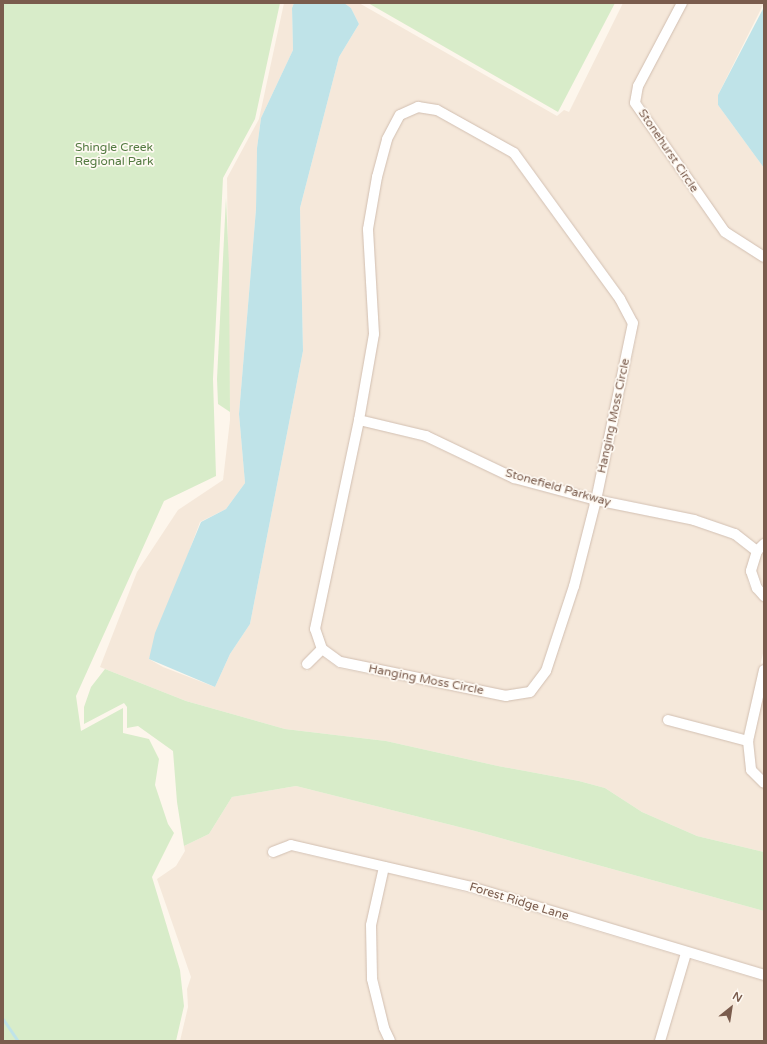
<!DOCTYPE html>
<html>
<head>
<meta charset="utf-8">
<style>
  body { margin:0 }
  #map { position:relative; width:767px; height:1044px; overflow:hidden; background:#fdf6ec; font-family:"Varela Round",sans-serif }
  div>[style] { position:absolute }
  .residential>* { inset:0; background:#f5e8da }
  .green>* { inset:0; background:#d8ecc9 }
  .water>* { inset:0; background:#bfe3e8 }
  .stream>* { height:3px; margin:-1.5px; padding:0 1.5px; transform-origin:1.5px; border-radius:1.5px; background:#bfe3e8 }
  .roads { filter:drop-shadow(0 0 1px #d1beb0) drop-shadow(0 0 1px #d1beb0) }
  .minor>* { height:10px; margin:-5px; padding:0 5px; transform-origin:5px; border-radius:5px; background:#fff }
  span { translate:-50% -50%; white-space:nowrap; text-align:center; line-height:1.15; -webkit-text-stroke:3.5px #fffaf3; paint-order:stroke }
  .park-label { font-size:12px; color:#537a41 }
  .street-label { font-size:12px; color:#7a5c4d }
  .frame { position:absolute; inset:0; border:4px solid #7a5c4d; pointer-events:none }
  .north { position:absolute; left:711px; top:988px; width:40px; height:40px; -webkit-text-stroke:3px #fffaf3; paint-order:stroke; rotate:30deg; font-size:11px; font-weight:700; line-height:16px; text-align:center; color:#7a5c4d }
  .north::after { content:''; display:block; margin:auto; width:14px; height:18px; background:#7a5c4d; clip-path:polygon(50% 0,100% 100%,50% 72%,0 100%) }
</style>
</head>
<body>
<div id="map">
  <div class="residential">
    <div style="clip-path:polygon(284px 3px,294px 3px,292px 8px,293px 50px,261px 118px,257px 148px,256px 209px,239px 414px,245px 483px,226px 509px,200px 522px,149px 659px,163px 667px,215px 687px,230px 654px,250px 624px,303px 351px,300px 208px,339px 57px,359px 24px,351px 8px,344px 3px,359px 3px,557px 116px,564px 110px,569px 112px,623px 3px,676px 3px,631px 106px,722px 237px,764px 263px,764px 537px,757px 544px,737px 529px,696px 515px,602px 495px,636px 338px,637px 320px,624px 295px,518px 149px,439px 106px,416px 102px,399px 110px,372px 177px,369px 334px,354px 419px,310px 628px,316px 648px,300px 665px,307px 671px,322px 656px,338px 668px,504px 701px,530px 697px,550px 672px,579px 588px,599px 506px,692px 525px,732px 539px,751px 553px,747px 573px,748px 582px,752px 591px,764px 603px,764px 649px,744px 734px,665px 714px,662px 724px,743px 745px,748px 774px,764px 789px,764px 852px,697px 836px,642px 812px,605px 788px,579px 781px,498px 766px,386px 741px,285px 729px,186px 701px,100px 667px,137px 572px,178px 510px,223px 480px,230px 420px,227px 178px,259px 119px)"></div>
    <div style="clip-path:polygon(687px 3px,764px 3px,718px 95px,718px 105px,764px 168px,764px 251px,728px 228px,641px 101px,643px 87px)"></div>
    <div style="clip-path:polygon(418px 112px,435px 115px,510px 157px,616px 302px,628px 324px,592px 493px,516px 473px,427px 431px,365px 416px,379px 333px,373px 229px,382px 178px,392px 141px,403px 119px)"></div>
    <div style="clip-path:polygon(363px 426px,423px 441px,512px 483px,590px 504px,569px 585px,541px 669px,527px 687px,506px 691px,342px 657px,326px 645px,320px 628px)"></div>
    <div style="clip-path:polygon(764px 551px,764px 588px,756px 570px,757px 562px)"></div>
    <div style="clip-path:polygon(764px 692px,764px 775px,756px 767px,753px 741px)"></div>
    <div style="clip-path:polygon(296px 786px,475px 831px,764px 911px,764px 969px,472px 882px,290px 840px,267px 849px,269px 859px,291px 851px,378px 871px,366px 926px,368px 981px,384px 1041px,180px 1041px,188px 1007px,187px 989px,191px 977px,157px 879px,176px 866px,185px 851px,184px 846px,209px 834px,232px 797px)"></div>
    <div style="clip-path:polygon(388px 873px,469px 893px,680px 956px,655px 1041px,395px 1041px,388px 1026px,378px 978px,376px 925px)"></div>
    <div style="clip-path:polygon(689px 959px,764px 981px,764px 1041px,665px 1041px)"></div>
  </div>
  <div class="green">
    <div style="clip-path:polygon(3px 3px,280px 3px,255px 119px,223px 178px,213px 379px,216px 476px,164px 501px,76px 696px,81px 731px,123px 708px,123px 733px,149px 739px,159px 759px,155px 785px,168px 824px,174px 833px,152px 877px,180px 970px,184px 1006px,176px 1041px,3px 1041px)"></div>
    <div style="clip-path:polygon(368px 3px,615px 3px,558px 112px)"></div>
    <div style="clip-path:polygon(226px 198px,229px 265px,230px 412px,218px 404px,217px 379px)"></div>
    <div style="clip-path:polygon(105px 669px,186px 701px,285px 729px,386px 741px,498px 766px,579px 781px,605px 788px,642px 812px,697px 836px,764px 852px,764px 911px,475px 831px,296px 786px,232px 797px,209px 834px,184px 846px,177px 802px,173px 751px,138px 726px,127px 728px,127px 707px,124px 703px,84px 724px,84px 707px,91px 687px)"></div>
  </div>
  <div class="water">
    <div style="clip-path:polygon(294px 3px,344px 3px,351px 8px,359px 24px,339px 57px,300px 208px,303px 351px,250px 624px,230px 654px,215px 687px,149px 659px,155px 633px,201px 522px,226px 509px,245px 483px,239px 414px,256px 209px,257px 148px,261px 118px,293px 50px,292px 8px)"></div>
    <div style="clip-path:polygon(764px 7px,764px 168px,718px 105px,718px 95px)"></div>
  </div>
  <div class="stream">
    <div style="left:3px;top:1019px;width:27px;rotate:56deg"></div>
  </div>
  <div class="roads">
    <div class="minor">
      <div style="left:682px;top:3px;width:94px;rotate:117.9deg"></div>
      <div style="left:638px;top:86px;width:17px;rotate:100deg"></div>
      <div style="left:635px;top:103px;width:157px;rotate:55.1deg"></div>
      <div style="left:725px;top:232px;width:46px;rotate:32.7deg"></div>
      <div style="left:418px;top:107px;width:19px;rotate:9deg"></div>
      <div style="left:437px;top:110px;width:88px;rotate:29.2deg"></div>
      <div style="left:514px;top:153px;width:180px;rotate:54deg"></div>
      <div style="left:620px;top:299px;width:27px;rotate:62deg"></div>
      <div style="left:633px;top:323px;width:181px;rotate:101.8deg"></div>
      <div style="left:596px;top:500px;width:89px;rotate:104.3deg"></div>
      <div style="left:574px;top:586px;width:89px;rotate:108.2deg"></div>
      <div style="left:546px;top:671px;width:26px;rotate:127deg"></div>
      <div style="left:530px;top:692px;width:24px;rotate:171deg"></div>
      <div style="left:506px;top:696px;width:169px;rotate:-168.4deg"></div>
      <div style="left:340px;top:662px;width:22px;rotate:-144deg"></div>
      <div style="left:322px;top:649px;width:21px;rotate:-109deg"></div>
      <div style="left:315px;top:629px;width:214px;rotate:-78.1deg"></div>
      <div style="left:359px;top:420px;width:87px;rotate:-80.1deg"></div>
      <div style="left:374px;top:334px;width:105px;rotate:-93.3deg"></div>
      <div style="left:368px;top:229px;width:53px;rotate:-80.2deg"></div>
      <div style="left:377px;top:177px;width:39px;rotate:-75deg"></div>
      <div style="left:387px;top:139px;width:27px;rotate:-62deg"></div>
      <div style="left:400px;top:115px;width:20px;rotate:-24deg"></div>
      <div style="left:359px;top:420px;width:69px;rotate:13.4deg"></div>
      <div style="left:426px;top:436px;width:98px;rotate:25.5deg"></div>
      <div style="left:514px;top:478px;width:85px;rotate:15deg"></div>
      <div style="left:596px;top:500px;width:100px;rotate:11.5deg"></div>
      <div style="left:694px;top:520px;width:43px;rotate:18.9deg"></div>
      <div style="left:735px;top:534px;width:28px;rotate:38deg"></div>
      <div style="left:764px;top:544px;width:10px;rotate:135deg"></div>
      <div style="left:757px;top:551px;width:21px;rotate:107deg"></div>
      <div style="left:751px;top:571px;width:18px;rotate:71deg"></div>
      <div style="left:757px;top:588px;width:11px;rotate:49deg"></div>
      <div style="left:307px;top:664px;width:21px;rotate:-45deg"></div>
      <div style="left:764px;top:670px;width:73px;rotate:102.7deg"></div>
      <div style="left:748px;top:741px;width:29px;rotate:84deg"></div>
      <div style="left:751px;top:770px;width:18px;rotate:45deg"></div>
      <div style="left:668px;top:720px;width:83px;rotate:14.7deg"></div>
      <div style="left:273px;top:852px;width:19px;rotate:-21deg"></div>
      <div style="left:291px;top:845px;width:185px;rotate:13.1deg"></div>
      <div style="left:471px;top:887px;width:306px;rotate:16.7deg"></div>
      <div style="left:384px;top:867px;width:59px;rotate:102.6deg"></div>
      <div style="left:371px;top:925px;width:54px;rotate:88.9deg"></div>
      <div style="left:372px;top:979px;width:50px;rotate:76.2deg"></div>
      <div style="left:384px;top:1028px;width:14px;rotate:65deg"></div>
      <div style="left:660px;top:1041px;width:92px;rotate:-73.5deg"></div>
    </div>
  </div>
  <div class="park-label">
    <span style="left:114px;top:155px">Shingle Creek<br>Regional Park</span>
  </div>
  <div class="street-label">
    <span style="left:668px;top:151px;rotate:56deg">Stonehurst Circle</span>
    <span style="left:614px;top:416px;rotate:-78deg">Hanging Moss Circle</span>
    <span style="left:558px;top:488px;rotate:16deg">Stonefield Parkway</span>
    <span style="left:426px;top:680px;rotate:11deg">Hanging Moss Circle</span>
    <span style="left:519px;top:902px;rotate:17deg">Forest Ridge Lane</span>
  </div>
  <div class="frame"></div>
  <div class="north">N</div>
</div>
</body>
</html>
